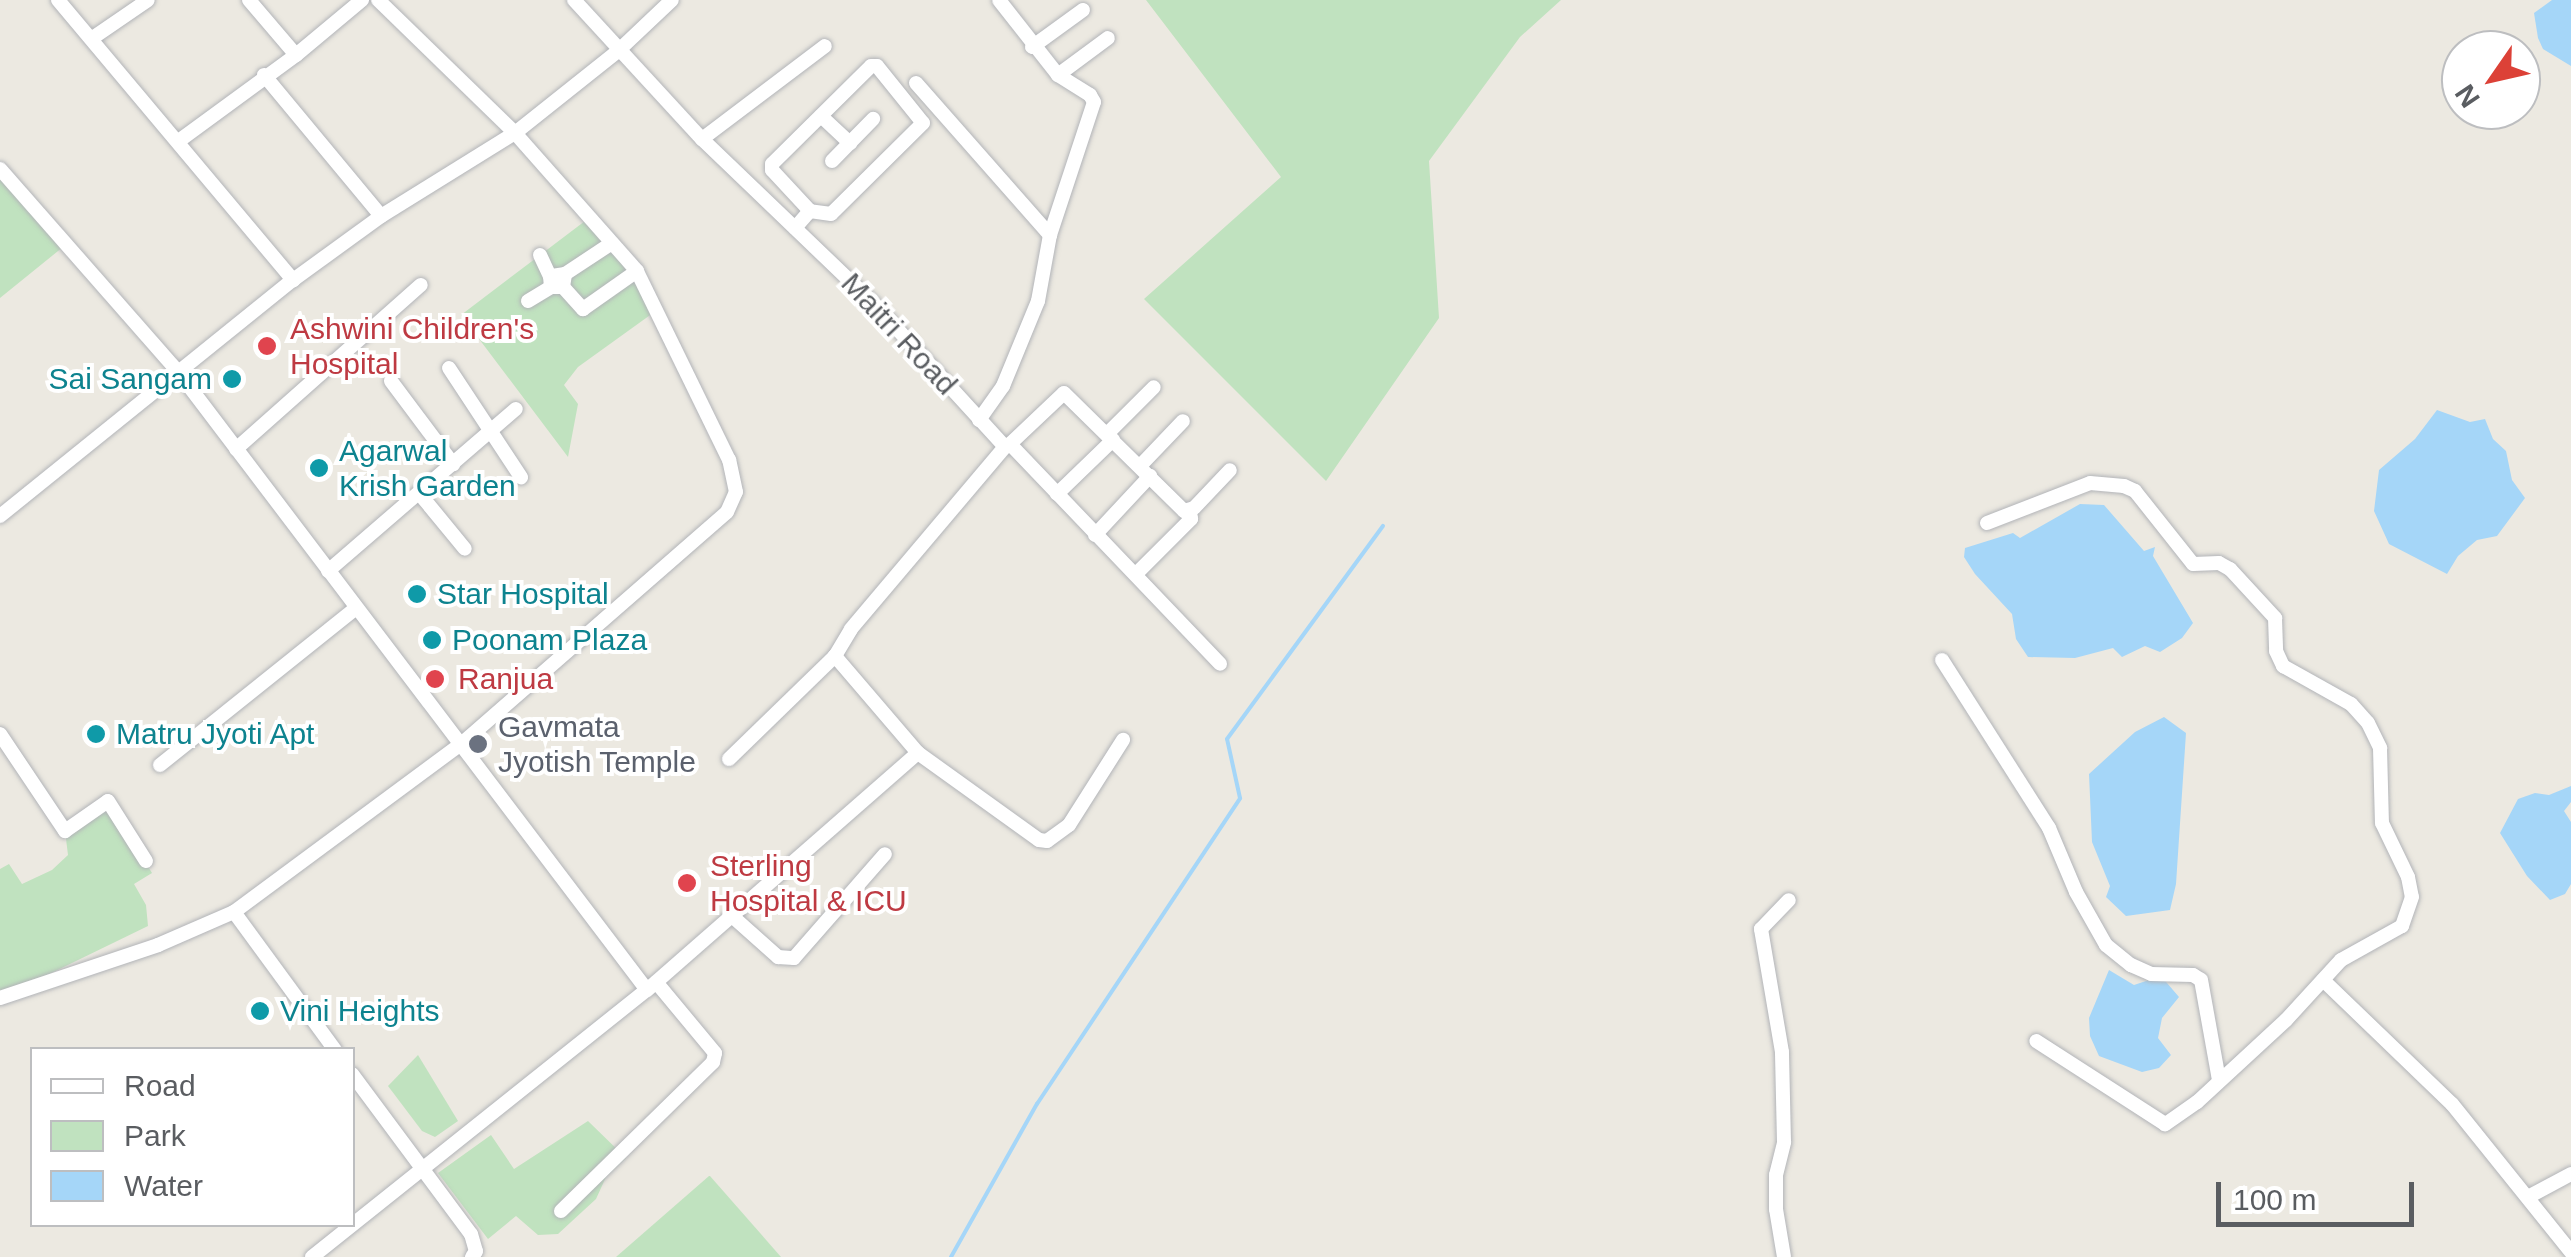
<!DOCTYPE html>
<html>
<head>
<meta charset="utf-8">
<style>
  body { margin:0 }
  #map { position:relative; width:2571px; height:1257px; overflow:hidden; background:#ece9e1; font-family:Helvetica,sans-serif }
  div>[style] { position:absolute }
  .green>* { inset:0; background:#c0e2bf }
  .water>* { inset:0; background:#a5d6f8 }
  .stream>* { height:4px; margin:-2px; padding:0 2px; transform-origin:2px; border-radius:2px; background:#a5d6f8 }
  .roads { filter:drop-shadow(0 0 2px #b2b4b8) drop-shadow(0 0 2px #b2b4b8) }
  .minor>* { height:14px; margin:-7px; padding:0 7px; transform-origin:7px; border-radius:7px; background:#fff }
  .dots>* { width:28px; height:28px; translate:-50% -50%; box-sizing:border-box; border:5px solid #fff; border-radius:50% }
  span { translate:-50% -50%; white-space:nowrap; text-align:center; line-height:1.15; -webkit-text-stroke:8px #fff; paint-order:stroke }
  .health-label { font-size:30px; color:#be3a42 }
  .left { translate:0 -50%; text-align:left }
  .street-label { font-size:30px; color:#5a5d61 }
  .culture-label { font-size:30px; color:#0d838f }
  .right { translate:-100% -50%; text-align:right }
  .worship-label { font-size:30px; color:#5b616d }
  .legend { position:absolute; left:30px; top:1047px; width:325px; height:180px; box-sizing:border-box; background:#fff; border:2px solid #bdbec0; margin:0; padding:12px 18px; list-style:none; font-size:30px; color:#5a5d61 }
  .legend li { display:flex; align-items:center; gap:20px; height:50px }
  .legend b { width:50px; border:2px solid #bdbec0 }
  .north { position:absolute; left:2441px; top:30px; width:100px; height:100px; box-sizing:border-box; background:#fff; border:2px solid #bdbec0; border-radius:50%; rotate:236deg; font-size:28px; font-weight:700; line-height:40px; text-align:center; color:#5a5d61 }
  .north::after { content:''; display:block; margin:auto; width:35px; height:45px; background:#dc4137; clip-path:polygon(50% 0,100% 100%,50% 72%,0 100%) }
  .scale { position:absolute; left:2216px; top:1182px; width:198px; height:45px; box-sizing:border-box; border:5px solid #5a5d61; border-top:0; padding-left:12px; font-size:30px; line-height:35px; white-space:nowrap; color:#5a5d61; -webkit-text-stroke:8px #fff; paint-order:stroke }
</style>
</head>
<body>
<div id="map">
  <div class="green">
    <div style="clip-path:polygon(1146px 0,1561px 0,1520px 37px,1429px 161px,1439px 318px,1326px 481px,1144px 299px,1281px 177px)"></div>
    <div style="clip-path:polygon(0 175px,63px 247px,0 298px)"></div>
    <div style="clip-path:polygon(585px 221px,631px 273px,653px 313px,578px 367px,564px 385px,578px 404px,568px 457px,461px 315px)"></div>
    <div style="clip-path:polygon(108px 801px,152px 873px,134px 884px,146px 905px,148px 926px,0 998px,0 869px,9px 864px,22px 884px,52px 870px,68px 855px,65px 831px)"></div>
    <div style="clip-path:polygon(418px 1055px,458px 1121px,435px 1137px,422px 1131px,388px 1086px)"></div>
    <div style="clip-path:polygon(588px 1121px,626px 1158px,606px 1177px,596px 1199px,558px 1234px,538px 1235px,516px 1216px,488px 1239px,438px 1173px,491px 1135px,514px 1169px)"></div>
    <div style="clip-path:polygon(710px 1176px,781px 1257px,616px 1257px,709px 1176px)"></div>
  </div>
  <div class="water">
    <div style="clip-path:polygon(2552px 0,2571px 0,2571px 66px,2543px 49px,2538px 38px,2534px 13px)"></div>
    <div style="clip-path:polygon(2437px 410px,2470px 422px,2485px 419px,2493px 439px,2506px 451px,2512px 480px,2525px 498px,2497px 536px,2477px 540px,2458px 556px,2447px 574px,2389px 544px,2374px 511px,2379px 470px,2415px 439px)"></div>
    <div style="clip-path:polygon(2080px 504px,2104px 505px,2144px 551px,2155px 547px,2153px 556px,2193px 623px,2182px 638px,2160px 652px,2145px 646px,2122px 657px,2113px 648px,2075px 658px,2028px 657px,2016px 639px,2012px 614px,1975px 574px,1964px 557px,1965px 548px,2013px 533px,2020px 538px)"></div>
    <div style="clip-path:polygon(2164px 717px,2186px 733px,2176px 884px,2170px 910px,2126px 916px,2106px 897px,2110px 886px,2092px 842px,2089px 774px,2135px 732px)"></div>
    <div style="clip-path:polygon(2571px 786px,2571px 802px,2564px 811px,2571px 822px,2571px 884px,2565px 894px,2550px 900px,2527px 876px,2500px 833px,2518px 799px,2535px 793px,2549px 795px)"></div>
    <div style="clip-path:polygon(2109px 970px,2134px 985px,2161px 976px,2179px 997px,2162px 1018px,2158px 1038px,2171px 1055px,2159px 1068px,2142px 1072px,2099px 1056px,2090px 1036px,2089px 1018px)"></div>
  </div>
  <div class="stream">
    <div style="left:951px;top:1257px;width:176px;rotate:-60.7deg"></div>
    <div style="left:1037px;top:1104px;width:367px;rotate:-56.4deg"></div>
    <div style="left:1240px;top:798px;width:60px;rotate:-102.4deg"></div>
    <div style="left:1227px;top:739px;width:264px;rotate:-53.8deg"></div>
  </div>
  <div class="roads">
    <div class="minor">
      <div style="left:58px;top:0;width:366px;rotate:50deg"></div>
      <div style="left:249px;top:0;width:72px;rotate:49.5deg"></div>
      <div style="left:574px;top:0;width:189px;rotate:47.4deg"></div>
      <div style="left:702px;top:139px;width:245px;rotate:43.8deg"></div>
      <div style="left:879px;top:309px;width:187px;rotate:47.6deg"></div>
      <div style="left:1005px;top:447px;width:6px;rotate:-31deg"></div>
      <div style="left:1010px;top:444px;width:304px;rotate:46.3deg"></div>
      <div style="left:94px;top:37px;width:65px;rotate:-34.4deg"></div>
      <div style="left:1032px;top:47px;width:63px;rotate:-36deg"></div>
      <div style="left:264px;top:75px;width:183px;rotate:50.3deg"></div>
      <div style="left:1058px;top:75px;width:62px;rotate:-36.5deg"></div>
      <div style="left:916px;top:83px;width:203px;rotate:48.6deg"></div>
      <div style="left:821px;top:116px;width:40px;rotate:43deg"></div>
      <div style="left:702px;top:139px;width:154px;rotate:-37.1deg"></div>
      <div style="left:180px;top:140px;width:144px;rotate:-36.2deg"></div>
      <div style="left:296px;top:55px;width:86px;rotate:-39.8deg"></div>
      <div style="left:832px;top:161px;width:59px;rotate:-45.7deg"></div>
      <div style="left:0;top:169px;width:271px;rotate:48.7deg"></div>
      <div style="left:179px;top:373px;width:774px;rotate:52.82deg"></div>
      <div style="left:795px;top:228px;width:23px;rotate:-49deg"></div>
      <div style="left:810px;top:211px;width:56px;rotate:-132.8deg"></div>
      <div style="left:772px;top:170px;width:6px;rotate:-90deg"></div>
      <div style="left:772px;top:164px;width:139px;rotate:-44.7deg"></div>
      <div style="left:871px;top:66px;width:6px"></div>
      <div style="left:877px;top:66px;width:73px;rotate:51.1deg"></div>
      <div style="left:923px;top:123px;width:129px;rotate:135.3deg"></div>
      <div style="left:831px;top:214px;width:21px;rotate:-172deg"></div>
      <div style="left:540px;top:255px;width:23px;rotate:65deg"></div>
      <div style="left:565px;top:274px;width:56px;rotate:-33.4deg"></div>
      <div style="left:563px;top:287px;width:30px;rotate:48deg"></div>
      <div style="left:583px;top:309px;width:66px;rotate:-35.1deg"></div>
      <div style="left:528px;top:301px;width:27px;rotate:-31deg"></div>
      <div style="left:551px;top:287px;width:12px"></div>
      <div style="left:563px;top:287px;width:13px;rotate:-81deg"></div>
      <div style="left:565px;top:274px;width:15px;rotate:172deg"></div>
      <div style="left:550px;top:276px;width:11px;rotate:85deg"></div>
      <div style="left:449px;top:368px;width:131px;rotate:56.6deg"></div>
      <div style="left:391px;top:381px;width:104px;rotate:53.2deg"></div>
      <div style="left:979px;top:420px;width:42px;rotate:-54.8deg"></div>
      <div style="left:1003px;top:386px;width:92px;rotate:-67.6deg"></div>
      <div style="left:1038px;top:301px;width:67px;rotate:-79.7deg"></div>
      <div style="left:1050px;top:235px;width:140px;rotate:-71.7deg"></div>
      <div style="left:1094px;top:102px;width:8px;rotate:-120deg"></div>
      <div style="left:1090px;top:95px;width:38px;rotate:-148deg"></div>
      <div style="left:1058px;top:75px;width:95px;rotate:-128.2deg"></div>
      <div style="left:1107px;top:434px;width:66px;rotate:-45deg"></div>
      <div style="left:1010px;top:444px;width:74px;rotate:-43.4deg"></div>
      <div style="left:1064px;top:393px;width:168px;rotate:44.5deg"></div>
      <div style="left:1184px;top:511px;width:10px;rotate:-17deg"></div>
      <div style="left:1194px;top:508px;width:52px;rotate:-46.5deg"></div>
      <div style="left:236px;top:449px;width:247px;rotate:-41.6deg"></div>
      <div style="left:1140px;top:466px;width:62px;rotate:-46.3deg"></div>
      <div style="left:419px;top:493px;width:72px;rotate:50.6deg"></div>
      <div style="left:1057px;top:494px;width:78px;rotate:-44deg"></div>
      <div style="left:0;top:516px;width:376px;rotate:-38.9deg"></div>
      <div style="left:293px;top:280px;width:109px;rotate:-36deg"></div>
      <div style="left:381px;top:216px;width:158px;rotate:-31.8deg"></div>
      <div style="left:515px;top:133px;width:132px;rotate:-38.5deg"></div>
      <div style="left:618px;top:51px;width:74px;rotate:-43.4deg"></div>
      <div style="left:1987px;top:523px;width:110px;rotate:-21.2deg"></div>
      <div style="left:2090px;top:483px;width:34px;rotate:5deg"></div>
      <div style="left:2124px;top:486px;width:12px;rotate:24deg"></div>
      <div style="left:2135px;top:491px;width:93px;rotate:51.5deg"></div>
      <div style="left:2193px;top:564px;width:26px;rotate:-2deg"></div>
      <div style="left:2219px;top:563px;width:13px;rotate:29deg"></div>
      <div style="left:2230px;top:569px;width:67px;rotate:47.4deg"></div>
      <div style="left:2275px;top:618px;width:33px;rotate:88deg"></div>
      <div style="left:2276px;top:651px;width:17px;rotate:65deg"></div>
      <div style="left:2283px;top:666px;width:78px;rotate:29.2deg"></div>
      <div style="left:2351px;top:704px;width:25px;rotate:48deg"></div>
      <div style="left:2368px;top:723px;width:28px;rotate:64deg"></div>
      <div style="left:2380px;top:748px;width:75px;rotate:88.5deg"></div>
      <div style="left:2382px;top:823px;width:60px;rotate:64.3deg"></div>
      <div style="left:2408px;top:877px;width:20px;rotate:79deg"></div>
      <div style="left:2412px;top:897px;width:31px;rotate:109deg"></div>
      <div style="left:2402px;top:926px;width:70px;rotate:150.9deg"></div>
      <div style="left:2341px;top:960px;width:81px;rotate:132.5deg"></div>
      <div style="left:2286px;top:1020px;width:121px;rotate:137.3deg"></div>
      <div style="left:2197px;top:1102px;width:39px;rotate:145deg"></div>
      <div style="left:2165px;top:1124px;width:153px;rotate:-147.2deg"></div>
      <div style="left:1095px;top:535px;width:81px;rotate:-47deg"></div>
      <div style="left:328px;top:571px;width:248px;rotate:-40.8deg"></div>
      <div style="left:1136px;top:574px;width:78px;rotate:-45deg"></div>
      <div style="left:1191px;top:519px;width:8px;rotate:-97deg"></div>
      <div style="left:1942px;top:660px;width:199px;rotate:57.5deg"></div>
      <div style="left:2049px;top:828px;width:69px;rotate:67.1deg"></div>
      <div style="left:2076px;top:892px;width:61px;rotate:60.5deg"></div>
      <div style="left:2106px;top:945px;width:32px;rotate:39deg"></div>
      <div style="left:2131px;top:965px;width:22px;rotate:24deg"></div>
      <div style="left:2151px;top:974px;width:42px;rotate:1.4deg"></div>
      <div style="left:2193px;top:975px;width:9px;rotate:32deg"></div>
      <div style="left:2201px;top:980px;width:102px;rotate:79.8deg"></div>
      <div style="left:0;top:734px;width:117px;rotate:56.2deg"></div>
      <div style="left:65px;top:831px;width:52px;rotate:-34.9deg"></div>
      <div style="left:108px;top:801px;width:71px;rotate:57.7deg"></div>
      <div style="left:918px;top:753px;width:149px;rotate:35.7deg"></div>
      <div style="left:1039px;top:840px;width:8px;rotate:7deg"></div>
      <div style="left:1047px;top:841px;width:27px;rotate:-36deg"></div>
      <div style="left:1069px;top:825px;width:101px;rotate:-57.6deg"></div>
      <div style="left:729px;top:759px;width:148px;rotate:-44.2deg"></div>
      <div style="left:160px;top:765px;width:251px;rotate:-38.7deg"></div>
      <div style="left:234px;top:912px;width:281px;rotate:-36.5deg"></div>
      <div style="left:460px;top:745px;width:354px;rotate:-41.1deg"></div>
      <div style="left:727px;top:512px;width:22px;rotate:-66deg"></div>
      <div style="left:736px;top:492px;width:33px;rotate:-102deg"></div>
      <div style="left:729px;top:460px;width:210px;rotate:-116deg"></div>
      <div style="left:637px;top:271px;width:184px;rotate:-131.5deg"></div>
      <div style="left:515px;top:133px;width:191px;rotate:-135.8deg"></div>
      <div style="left:732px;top:916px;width:62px;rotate:41.7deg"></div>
      <div style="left:778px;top:957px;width:16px;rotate:4deg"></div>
      <div style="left:794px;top:958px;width:138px;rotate:-48.8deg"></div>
      <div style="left:2323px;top:980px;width:179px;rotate:43.9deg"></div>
      <div style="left:2452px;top:1104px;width:190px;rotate:51.2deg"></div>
      <div style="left:0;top:998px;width:167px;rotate:-18.5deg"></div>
      <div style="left:158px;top:945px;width:83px;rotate:-23.5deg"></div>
      <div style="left:234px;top:912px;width:171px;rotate:53.8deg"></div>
      <div style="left:352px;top:1074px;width:199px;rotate:53.4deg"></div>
      <div style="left:471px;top:1234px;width:18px;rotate:74deg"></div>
      <div style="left:476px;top:1251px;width:7px;rotate:124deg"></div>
      <div style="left:2528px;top:1197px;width:49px;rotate:-28.1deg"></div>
      <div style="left:561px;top:1211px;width:213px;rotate:-44.4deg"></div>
      <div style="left:713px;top:1062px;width:9px;rotate:-77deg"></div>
      <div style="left:715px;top:1053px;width:92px;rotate:-129.7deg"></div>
      <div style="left:312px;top:1257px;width:428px;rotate:-38.6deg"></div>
      <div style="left:647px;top:990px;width:360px;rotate:-41.2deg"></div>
      <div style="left:918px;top:753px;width:128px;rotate:-130.6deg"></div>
      <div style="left:835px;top:656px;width:31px;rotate:-59deg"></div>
      <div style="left:851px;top:629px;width:238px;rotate:-49.8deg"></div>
      <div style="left:1784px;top:1257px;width:49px;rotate:-99.5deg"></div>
      <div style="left:1776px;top:1209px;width:34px;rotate:-90deg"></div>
      <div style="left:1776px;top:1175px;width:34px;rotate:-76deg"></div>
      <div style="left:1784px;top:1142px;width:90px;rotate:-91.3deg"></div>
      <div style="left:1782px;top:1052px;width:125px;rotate:-99.7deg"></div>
      <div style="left:1761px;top:929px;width:40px;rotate:-46deg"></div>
    </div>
  </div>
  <div class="dots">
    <div style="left:267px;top:346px;background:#e0444e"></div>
    <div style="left:232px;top:379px;background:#0f9aa8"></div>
    <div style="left:319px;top:468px;background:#0f9aa8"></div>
    <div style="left:417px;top:594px;background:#0f9aa8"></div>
    <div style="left:432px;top:640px;background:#0f9aa8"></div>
    <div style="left:435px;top:679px;background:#e0444e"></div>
    <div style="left:96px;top:734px;background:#0f9aa8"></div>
    <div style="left:478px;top:744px;background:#6b7280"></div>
    <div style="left:687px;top:883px;background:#e0444e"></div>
    <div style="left:260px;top:1011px;background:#0f9aa8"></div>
  </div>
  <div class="health-label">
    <span class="left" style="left:290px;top:346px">Ashwini Children's<br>Hospital</span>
    <span class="left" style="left:458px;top:679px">Ranjua</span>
    <span class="left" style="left:710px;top:883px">Sterling<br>Hospital &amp; ICU</span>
  </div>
  <div class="street-label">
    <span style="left:899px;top:334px;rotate:47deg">Maitri Road</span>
  </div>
  <div class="culture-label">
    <span class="right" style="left:212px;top:379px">Sai Sangam</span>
    <span class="left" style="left:339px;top:468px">Agarwal<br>Krish Garden</span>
    <span class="left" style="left:437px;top:594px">Star Hospital</span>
    <span class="left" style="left:452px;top:640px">Poonam Plaza</span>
    <span class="left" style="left:116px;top:734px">Matru Jyoti Apt</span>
    <span class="left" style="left:280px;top:1011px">Vini Heights</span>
  </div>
  <div class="worship-label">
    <span class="left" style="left:498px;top:744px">Gavmata<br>Jyotish Temple</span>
  </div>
  <ul class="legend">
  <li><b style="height:12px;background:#fff"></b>Road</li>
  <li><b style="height:28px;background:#c0e2bf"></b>Park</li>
  <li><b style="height:28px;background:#a5d6f8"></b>Water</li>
  </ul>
  <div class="north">N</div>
  <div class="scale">100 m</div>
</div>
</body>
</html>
